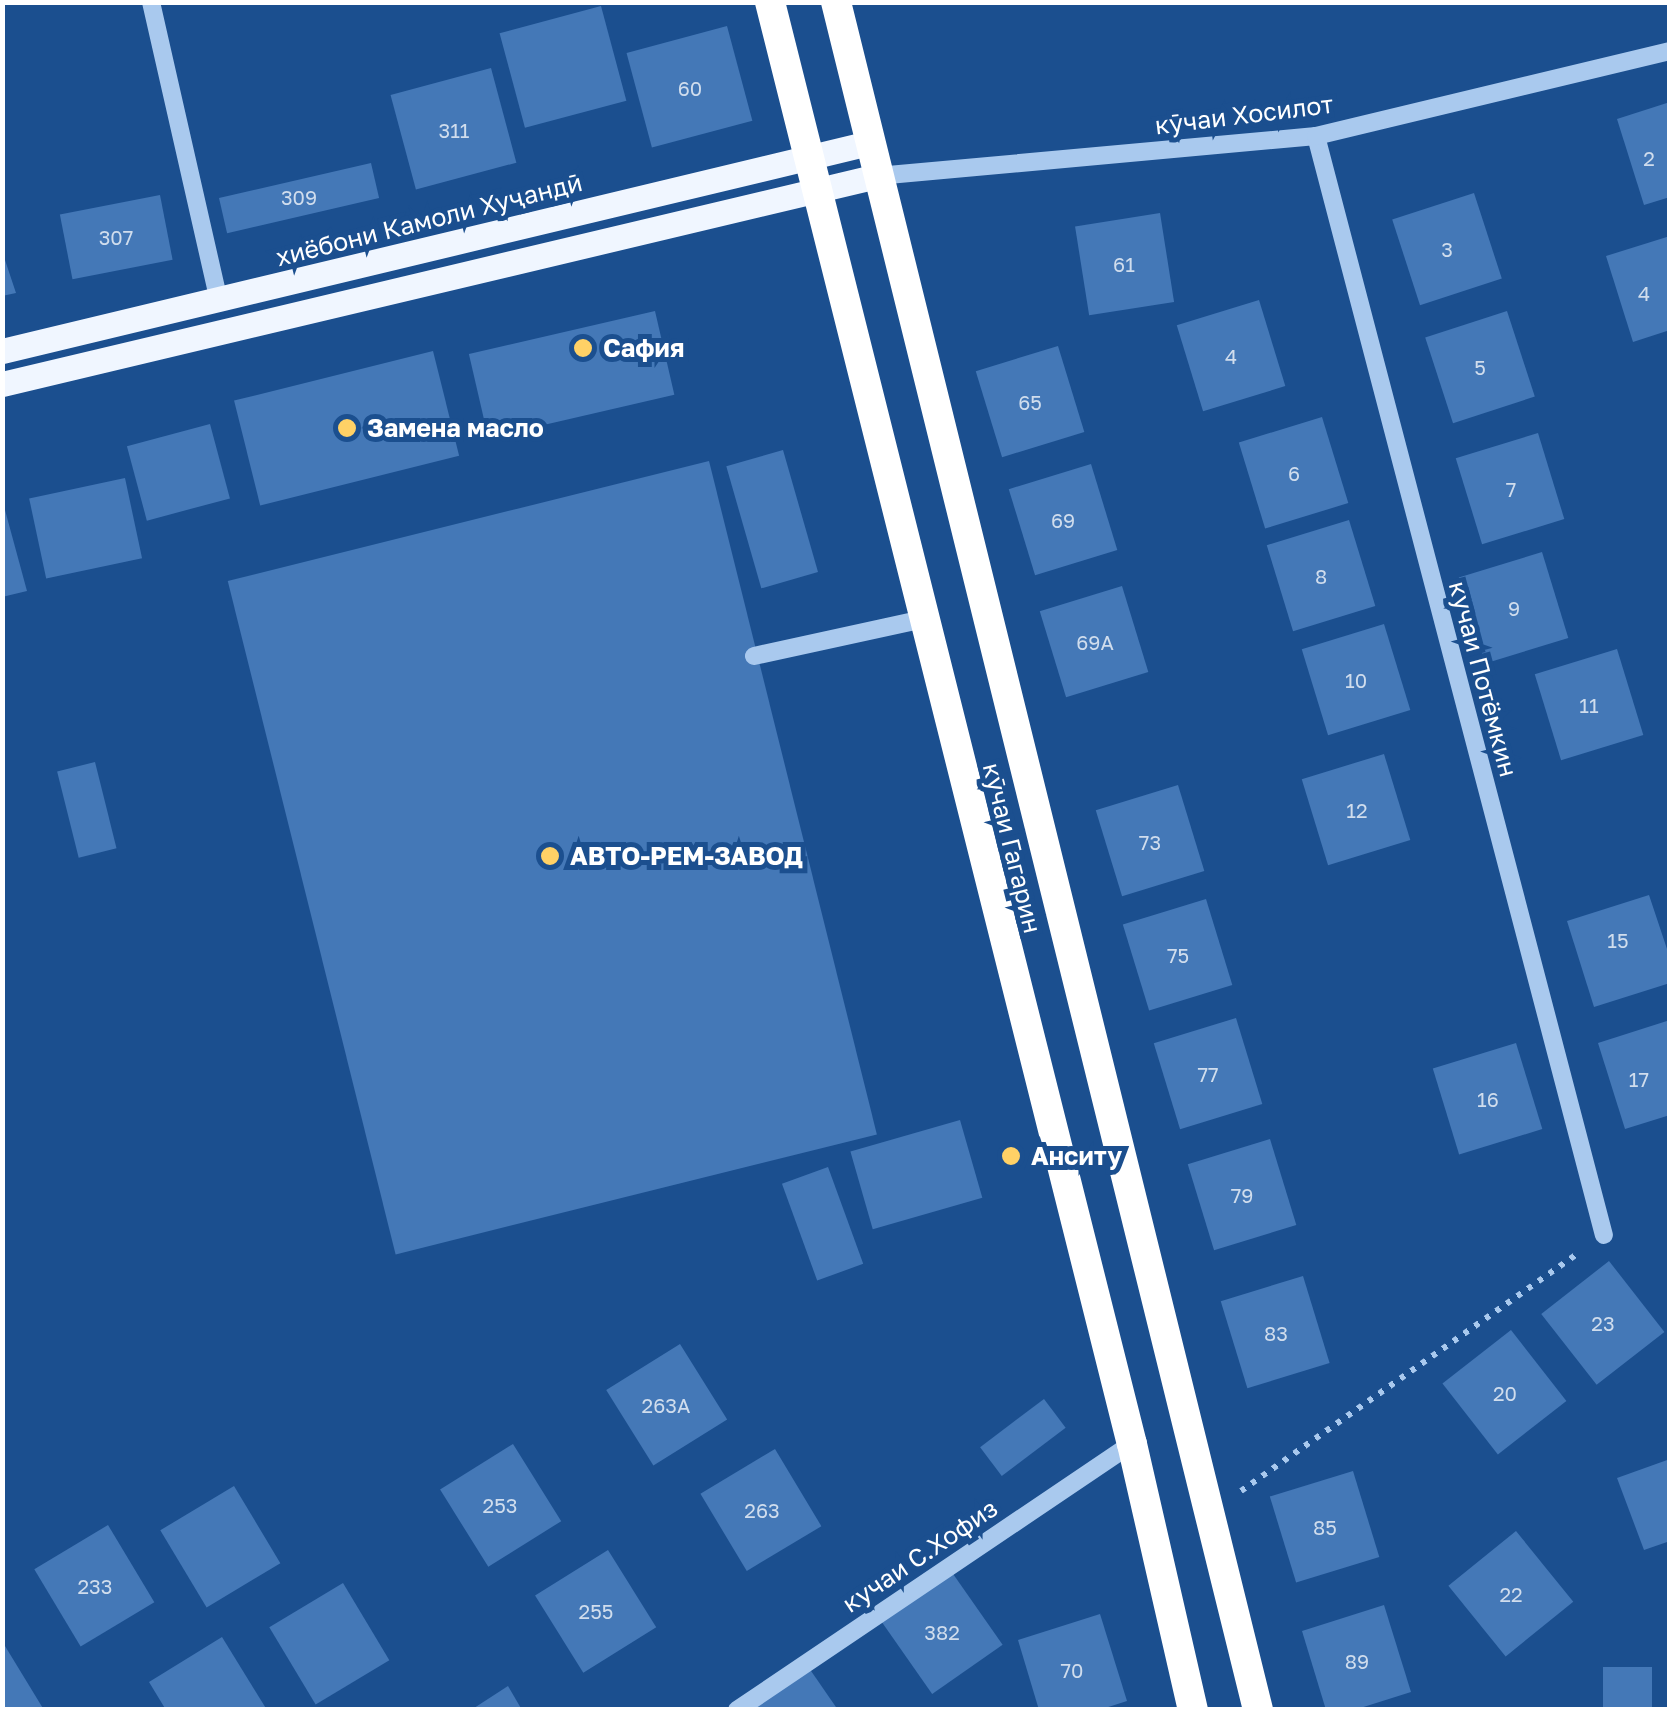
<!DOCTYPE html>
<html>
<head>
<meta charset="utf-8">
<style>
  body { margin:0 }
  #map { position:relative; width:1672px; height:1712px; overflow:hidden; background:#1b4f8f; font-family:"Golos Text",sans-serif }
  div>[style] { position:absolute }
  .building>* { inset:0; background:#4478b7; transform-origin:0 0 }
  .path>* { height:6px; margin-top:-3px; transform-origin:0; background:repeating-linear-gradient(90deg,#a9c9ee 0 5px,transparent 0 13px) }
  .minor>* { height:18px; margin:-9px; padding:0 9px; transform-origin:9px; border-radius:9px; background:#a9c9ee }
  .major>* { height:25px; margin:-12.5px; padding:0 12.5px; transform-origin:12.5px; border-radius:12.5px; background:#f0f6ff }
  .highway>* { height:30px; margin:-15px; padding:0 15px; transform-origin:15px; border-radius:15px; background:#fff }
  .dots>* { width:28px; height:28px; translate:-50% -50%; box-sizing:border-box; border:5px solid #1b4f8f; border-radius:50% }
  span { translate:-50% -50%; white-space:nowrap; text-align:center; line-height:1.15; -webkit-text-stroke:10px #1b4f8f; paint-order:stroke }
  .number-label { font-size:20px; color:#d0dded }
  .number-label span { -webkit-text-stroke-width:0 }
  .street-label { font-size:25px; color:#fff }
  .poi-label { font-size:25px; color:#fff; font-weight:700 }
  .left { translate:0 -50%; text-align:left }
  .frame { position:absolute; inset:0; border:5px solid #fff; pointer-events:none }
</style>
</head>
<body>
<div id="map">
  <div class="building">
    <div style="left:601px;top:6px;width:98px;height:105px;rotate:75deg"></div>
    <div style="left:727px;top:26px;width:98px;height:104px;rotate:75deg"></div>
    <div style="left:491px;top:68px;width:98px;height:104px;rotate:75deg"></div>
    <div style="clip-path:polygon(1670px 102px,1670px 197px,1644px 205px,1617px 119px)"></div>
    <div style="left:371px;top:163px;width:36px;height:156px;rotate:77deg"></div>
    <div style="left:1474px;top:193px;width:90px;height:86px;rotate:72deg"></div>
    <div style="left:160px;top:195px;width:66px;height:102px;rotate:79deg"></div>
    <div style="left:1160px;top:213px;width:90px;height:86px;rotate:81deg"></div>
    <div style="clip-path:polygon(1670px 236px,1670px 330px,1633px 342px,1606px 256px)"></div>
    <div style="clip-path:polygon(2px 251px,16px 293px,2px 296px)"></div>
    <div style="left:1259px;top:300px;width:90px;height:86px;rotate:73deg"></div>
    <div style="left:655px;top:311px;width:86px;height:191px;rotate:77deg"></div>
    <div style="left:1507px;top:311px;width:90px;height:86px;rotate:72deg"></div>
    <div style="left:1058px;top:346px;width:90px;height:86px;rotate:73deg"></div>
    <div style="left:433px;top:351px;width:108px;height:205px;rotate:76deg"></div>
    <div style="left:1322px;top:417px;width:90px;height:87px;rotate:73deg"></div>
    <div style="left:210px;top:424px;width:77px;height:86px;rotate:75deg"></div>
    <div style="left:1538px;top:433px;width:90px;height:86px;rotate:73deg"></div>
    <div style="left:783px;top:450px;width:127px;height:59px;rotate:74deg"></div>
    <div style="left:709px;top:461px;width:694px;height:496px;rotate:76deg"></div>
    <div style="left:1091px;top:464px;width:90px;height:86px;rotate:73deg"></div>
    <div style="left:125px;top:478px;width:82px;height:98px;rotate:78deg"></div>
    <div style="clip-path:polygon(2px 499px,27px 591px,2px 597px)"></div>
    <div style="left:1349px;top:520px;width:90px;height:86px;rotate:73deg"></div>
    <div style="left:1542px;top:552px;width:90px;height:87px;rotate:73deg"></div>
    <div style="left:1122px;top:586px;width:90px;height:86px;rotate:73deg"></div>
    <div style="left:1384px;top:624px;width:90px;height:86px;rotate:73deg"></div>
    <div style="left:1617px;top:649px;width:90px;height:86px;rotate:73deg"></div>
    <div style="left:1384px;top:754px;width:90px;height:86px;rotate:73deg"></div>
    <div style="left:95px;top:762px;width:89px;height:39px;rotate:76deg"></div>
    <div style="left:1178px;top:785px;width:90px;height:86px;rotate:73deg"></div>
    <div style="clip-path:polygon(1649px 895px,1670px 958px,1670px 983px,1594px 1007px,1567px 921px)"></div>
    <div style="left:1206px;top:899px;width:90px;height:87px;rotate:73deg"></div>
    <div style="left:1236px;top:1018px;width:90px;height:86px;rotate:73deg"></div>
    <div style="clip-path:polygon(1670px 1020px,1670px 1115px,1625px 1129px,1598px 1043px)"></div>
    <div style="left:1516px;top:1043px;width:90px;height:87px;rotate:73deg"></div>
    <div style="left:960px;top:1120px;width:81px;height:114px;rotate:74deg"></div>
    <div style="left:1270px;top:1139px;width:90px;height:86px;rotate:73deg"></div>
    <div style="left:828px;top:1167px;width:103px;height:49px;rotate:70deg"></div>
    <div style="left:1609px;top:1261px;width:90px;height:86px;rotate:52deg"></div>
    <div style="left:1303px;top:1276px;width:91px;height:86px;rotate:73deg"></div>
    <div style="left:1511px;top:1330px;width:90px;height:87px;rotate:52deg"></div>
    <div style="left:680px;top:1344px;width:89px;height:87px;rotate:58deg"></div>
    <div style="left:1044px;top:1399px;width:36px;height:80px;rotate:53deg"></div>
    <div style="left:513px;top:1444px;width:91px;height:86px;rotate:58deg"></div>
    <div style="left:775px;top:1449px;width:90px;height:87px;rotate:59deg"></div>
    <div style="clip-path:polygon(1670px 1459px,1670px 1541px,1644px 1550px,1617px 1478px)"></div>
    <div style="left:1353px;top:1471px;width:90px;height:87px;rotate:73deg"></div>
    <div style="left:234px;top:1486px;width:90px;height:86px;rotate:59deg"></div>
    <div style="left:108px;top:1525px;width:90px;height:86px;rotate:59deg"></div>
    <div style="left:1516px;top:1531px;width:91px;height:87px;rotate:51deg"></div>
    <div style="left:608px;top:1550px;width:91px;height:86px;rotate:58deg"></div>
    <div style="left:951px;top:1571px;width:90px;height:86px;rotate:55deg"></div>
    <div style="left:343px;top:1583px;width:90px;height:86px;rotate:59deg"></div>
    <div style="clip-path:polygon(1384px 1605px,1411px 1692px,1354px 1710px,1326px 1710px,1302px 1631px)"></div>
    <div style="clip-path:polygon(1100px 1614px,1127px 1701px,1099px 1710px,1039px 1710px,1018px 1640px)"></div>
    <div style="clip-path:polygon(222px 1637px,267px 1710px,166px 1710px,149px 1682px)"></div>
    <div style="clip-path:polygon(5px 1646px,44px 1710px,2px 1710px)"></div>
    <div style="left:1652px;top:1667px;width:43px;height:49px;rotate:90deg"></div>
    <div style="clip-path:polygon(809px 1668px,838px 1710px,750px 1710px)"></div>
    <div style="clip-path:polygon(508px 1686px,522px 1710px,471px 1710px)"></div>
  </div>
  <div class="path">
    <div style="left:1241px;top:1491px;width:413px;rotate:-35.2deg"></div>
  </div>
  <div class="minor">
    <div style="left:151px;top:2px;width:308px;rotate:77.2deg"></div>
    <div style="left:1316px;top:136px;width:1136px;rotate:75.32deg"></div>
    <div style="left:877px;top:176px;width:441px;rotate:-5.2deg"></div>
    <div style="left:1316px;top:136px;width:364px;rotate:-13.5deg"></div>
    <div style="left:754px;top:656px;width:173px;rotate:-12.3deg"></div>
    <div style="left:737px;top:1710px;width:476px;rotate:-34deg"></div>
  </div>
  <div class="major">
    <div style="left:2px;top:351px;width:892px;rotate:-13.49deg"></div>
    <div style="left:2px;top:384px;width:899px;rotate:-13.37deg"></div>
  </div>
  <div class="highway">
    <div style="left:770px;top:2px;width:1487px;rotate:75.91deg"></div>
    <div style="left:1132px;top:1444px;width:273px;rotate:77.1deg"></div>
    <div style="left:836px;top:2px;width:1759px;rotate:76.12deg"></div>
  </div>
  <div class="dots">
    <div style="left:583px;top:348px;background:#ffd166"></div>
    <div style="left:347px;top:428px;background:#ffd166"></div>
    <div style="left:550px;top:856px;background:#ffd166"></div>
    <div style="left:1011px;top:1156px;background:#ffd166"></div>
  </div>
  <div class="number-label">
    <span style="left:690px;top:88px">60</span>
    <span style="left:454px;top:130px">311</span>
    <span style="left:1649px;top:158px">2</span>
    <span style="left:299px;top:197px">309</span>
    <span style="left:116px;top:237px">307</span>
    <span style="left:1447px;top:249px">3</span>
    <span style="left:1124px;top:264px">61</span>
    <span style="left:1644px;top:293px">4</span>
    <span style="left:1231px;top:356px">4</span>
    <span style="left:1480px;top:367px">5</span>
    <span style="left:1030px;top:402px">65</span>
    <span style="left:1294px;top:473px">6</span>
    <span style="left:1511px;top:489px">7</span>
    <span style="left:1063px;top:520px">69</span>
    <span style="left:1321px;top:576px">8</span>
    <span style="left:1514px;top:608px">9</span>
    <span style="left:1095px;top:642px">69А</span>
    <span style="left:1356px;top:680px">10</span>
    <span style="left:1589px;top:705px">11</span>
    <span style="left:1357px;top:810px">12</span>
    <span style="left:1150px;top:842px">73</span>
    <span style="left:1618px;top:940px">15</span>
    <span style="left:1178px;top:955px">75</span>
    <span style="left:1208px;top:1074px">77</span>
    <span style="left:1639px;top:1079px">17</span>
    <span style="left:1488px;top:1099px">16</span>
    <span style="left:1242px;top:1195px">79</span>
    <span style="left:1603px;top:1323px">23</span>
    <span style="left:1276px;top:1333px">83</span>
    <span style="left:1505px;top:1393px">20</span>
    <span style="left:666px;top:1405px">263А</span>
    <span style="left:500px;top:1505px">253</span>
    <span style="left:762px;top:1510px">263</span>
    <span style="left:1325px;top:1527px">85</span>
    <span style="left:95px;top:1586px">233</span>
    <span style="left:1511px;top:1594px">22</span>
    <span style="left:596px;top:1611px">255</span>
    <span style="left:942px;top:1632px">382</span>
    <span style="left:1357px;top:1661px">89</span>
    <span style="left:1072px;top:1670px">70</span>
  </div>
  <div class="street-label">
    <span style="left:1244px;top:115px;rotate:-7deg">кӯчаи Хосилот</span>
    <span style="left:429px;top:220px;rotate:-14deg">хиёбони Камоли Хуҷандӣ</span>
    <span style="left:1483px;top:679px;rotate:75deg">кучаи Потёмкин</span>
    <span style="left:1012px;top:848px;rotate:76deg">кӯчаи Гагарин</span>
    <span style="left:920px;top:1556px;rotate:-34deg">кучаи С.Хофиз</span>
  </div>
  <div class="poi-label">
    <span class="left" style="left:603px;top:348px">Сафия</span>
    <span class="left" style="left:367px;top:428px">Замена масло</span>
    <span class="left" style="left:570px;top:856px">АВТО-РЕМ-ЗАВОД</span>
    <span class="left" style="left:1031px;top:1156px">Анситу</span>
  </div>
  <div class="frame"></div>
</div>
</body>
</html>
